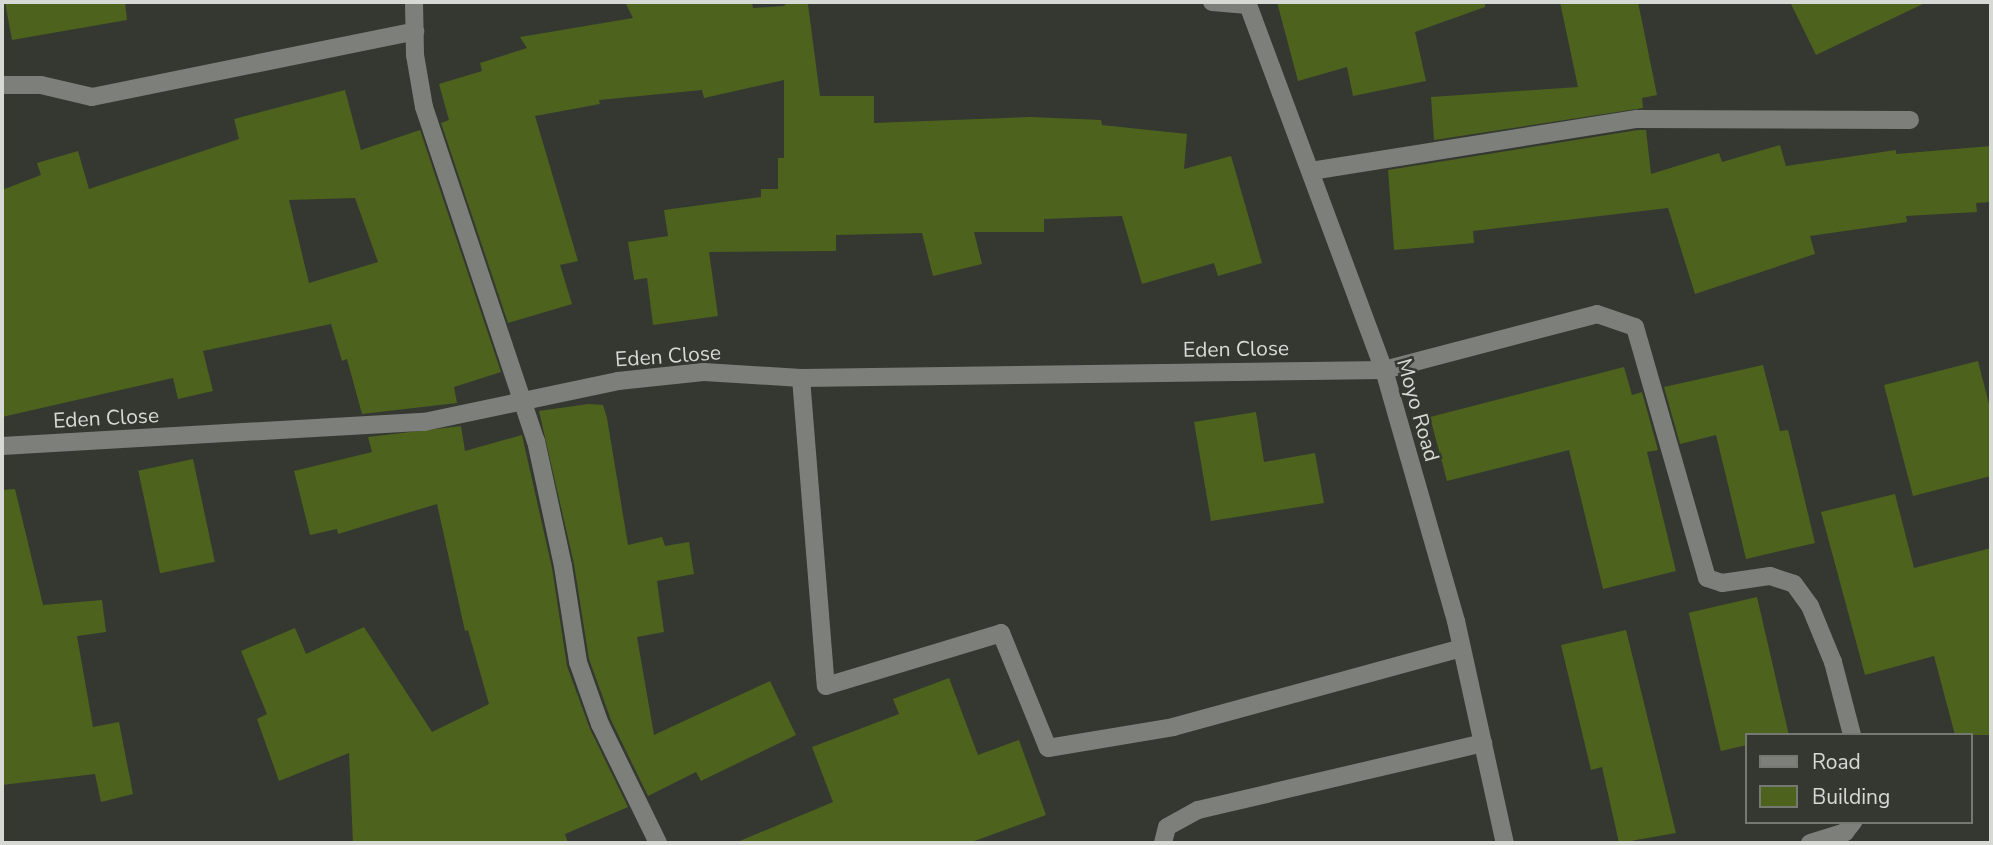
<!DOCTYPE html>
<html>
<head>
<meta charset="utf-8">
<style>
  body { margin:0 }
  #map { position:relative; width:1993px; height:845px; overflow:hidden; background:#353831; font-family:"Nunito Sans",sans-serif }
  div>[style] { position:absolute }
  .building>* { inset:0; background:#4c621d; transform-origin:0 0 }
  .minor>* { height:18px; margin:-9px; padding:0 9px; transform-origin:9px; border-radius:9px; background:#7d7f7b }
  span { translate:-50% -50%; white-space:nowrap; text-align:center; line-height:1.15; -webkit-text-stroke:5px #353831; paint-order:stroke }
  .street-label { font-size:21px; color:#d7d9d4 }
  .frame { position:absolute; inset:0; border:4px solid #d7d9d4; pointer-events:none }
  .legend { position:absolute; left:1745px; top:733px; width:228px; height:91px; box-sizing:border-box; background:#353831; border:2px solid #767872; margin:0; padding:9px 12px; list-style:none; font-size:21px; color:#d7d9d4 }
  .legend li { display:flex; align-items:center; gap:14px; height:35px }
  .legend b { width:35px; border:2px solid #767872 }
</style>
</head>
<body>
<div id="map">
  <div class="building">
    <div style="clip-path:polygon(5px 2px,125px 2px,127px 20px,12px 40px)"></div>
    <div style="clip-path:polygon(625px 2px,752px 2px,753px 8px,784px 6px,787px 2px,808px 4px,820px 96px,874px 96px,874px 123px,1031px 117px,1101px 120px,1102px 125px,1187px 134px,1184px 169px,1231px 156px,1262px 263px,1218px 276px,1214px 263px,1142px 284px,1122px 216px,1044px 219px,1044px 232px,974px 232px,982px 264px,933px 276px,922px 233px,836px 235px,836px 251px,709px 252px,718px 316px,653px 325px,647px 278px,634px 280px,628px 242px,668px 236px,664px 210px,761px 197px,761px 189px,778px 189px,778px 158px,784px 158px,784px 80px,704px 98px,702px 90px,599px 100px,600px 104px,535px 116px,578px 261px,560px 265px,572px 304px,508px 323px,441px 123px,449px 120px,439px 84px,482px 71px,480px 63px,527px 48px,520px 37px,633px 18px)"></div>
    <div style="clip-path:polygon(1277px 2px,1485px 2px,1485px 7px,1415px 32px,1426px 81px,1353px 96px,1347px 67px,1298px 81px)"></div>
    <div style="clip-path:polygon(1560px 2px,1638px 2px,1657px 95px,1642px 98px,1643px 108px,1434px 140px,1431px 97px,1578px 87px)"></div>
    <div style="clip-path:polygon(1790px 2px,1927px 2px,1816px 55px)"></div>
    <div style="clip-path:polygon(evenodd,345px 90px,361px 150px,420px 130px,501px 372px,454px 387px,457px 403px,362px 414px,347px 359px,342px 361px,331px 324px,203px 351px,213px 391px,178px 399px,173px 378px,2px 417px,2px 190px,41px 175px,37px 163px,78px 151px,89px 189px,239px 139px,234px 119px,345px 90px,355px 198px,378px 262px,309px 283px,289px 200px,355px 198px)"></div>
    <div style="clip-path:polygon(1638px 130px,1646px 130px,1651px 174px,1719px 153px,1722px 162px,1780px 145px,1786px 166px,1896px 150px,1896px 154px,1991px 146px,1991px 202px,1976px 203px,1977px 212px,1906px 216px,1907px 222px,1810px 236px,1815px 254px,1695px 294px,1668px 208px,1473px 231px,1474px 243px,1394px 250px,1388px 170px)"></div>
    <div style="clip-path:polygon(1978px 361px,1991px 412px,1991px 476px,1913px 496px,1884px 385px)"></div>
    <div style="clip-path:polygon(1763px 365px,1780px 431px,1788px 430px,1815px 543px,1746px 559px,1716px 435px,1680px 444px,1664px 387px)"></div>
    <div style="clip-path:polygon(1624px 367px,1632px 395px,1642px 392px,1658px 450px,1647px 452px,1676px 571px,1603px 589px,1569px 450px,1447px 481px,1430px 417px)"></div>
    <div style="clip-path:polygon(588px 404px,603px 405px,607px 418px,628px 545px,662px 537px,665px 546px,689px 542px,694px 574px,657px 581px,664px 632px,637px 637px,654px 735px,770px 681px,796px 735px,701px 781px,696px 772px,648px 796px,611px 720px,589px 659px,574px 564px,539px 411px)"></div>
    <div style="clip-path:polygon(1256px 412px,1264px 462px,1315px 453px,1324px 503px,1211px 521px,1194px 422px)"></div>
    <div style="clip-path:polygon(461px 426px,465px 451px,522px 435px,552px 568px,567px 666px,590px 729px,628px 807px,565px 834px,568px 843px,353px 843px,349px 753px,279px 781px,257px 719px,267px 714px,241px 651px,295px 628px,306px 654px,364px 627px,432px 732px,489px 704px,468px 630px,465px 631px,437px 504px,338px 534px,337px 529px,310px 535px,294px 471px,372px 452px,368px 437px)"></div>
    <div style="left:193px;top:459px;width:105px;height:56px;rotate:78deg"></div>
    <div style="clip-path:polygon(15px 489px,43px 605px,102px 600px,106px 632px,77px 636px,93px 727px,119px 722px,133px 794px,101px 802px,95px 774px,2px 785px,2px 490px)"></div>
    <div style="clip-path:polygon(1895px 494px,1914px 568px,1991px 548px,1991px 735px,1955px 735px,1934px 656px,1865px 675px,1821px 512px)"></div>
    <div style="left:1757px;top:597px;width:142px;height:70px;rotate:77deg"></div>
    <div style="clip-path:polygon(1626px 630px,1676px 833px,1619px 843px,1602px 767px,1591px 770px,1561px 645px)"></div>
    <div style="clip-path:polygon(949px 678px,978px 755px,1019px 740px,1046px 815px,969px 843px,735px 843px,833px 802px,812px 747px,899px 714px,893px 699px)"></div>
  </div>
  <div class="minor">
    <div style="left:414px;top:2px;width:53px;rotate:88.9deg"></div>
    <div style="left:415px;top:55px;width:53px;rotate:80.2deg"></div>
    <div style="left:424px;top:107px;width:352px;rotate:71.5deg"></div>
    <div style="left:536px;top:441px;width:128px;rotate:77.8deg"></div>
    <div style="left:563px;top:566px;width:97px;rotate:81.1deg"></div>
    <div style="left:578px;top:662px;width:66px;rotate:70.5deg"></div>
    <div style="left:600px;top:724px;width:132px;rotate:64deg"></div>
    <div style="left:1212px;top:2px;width:36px;rotate:5deg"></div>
    <div style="left:1247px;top:2px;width:393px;rotate:69.6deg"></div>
    <div style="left:1384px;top:370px;width:261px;rotate:74deg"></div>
    <div style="left:1456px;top:621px;width:227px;rotate:77.6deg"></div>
    <div style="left:2px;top:85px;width:39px"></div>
    <div style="left:41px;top:85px;width:52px;rotate:13.2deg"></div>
    <div style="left:92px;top:97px;width:330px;rotate:-11.5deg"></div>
    <div style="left:1311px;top:171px;width:330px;rotate:-9.1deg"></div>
    <div style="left:1637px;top:119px;width:273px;rotate:0.2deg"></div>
    <div style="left:801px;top:378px;width:309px;rotate:85.4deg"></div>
    <div style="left:826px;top:686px;width:183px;rotate:-16.8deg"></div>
    <div style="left:1001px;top:633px;width:124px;rotate:67.8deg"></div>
    <div style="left:1048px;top:748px;width:127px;rotate:-9.5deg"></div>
    <div style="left:1173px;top:727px;width:299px;rotate:-15.3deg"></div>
    <div style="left:2px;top:446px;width:423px;rotate:-3.3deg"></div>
    <div style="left:424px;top:422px;width:198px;rotate:-11.9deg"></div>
    <div style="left:618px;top:381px;width:86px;rotate:-6deg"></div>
    <div style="left:704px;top:372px;width:97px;rotate:3.5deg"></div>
    <div style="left:801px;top:378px;width:583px;rotate:-0.79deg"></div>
    <div style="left:1384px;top:370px;width:220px;rotate:-14.7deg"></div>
    <div style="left:1597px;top:314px;width:40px;rotate:18.9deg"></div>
    <div style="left:1635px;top:327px;width:261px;rotate:74deg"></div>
    <div style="left:1707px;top:578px;width:16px;rotate:18deg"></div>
    <div style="left:1722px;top:583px;width:49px;rotate:-8.3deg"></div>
    <div style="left:1770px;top:576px;width:25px;rotate:18deg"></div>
    <div style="left:1794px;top:584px;width:27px;rotate:54deg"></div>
    <div style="left:1810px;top:606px;width:61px;rotate:67.7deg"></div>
    <div style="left:1833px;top:662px;width:75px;rotate:75.4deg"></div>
    <div style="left:1163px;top:843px;width:16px;rotate:-76deg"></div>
    <div style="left:1167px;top:827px;width:35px;rotate:-29deg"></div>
    <div style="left:1198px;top:810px;width:293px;rotate:-13.2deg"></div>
    <div style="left:1810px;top:843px;width:37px;rotate:-17deg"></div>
    <div style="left:1845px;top:832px;width:13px;rotate:-51deg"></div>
  </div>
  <div class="street-label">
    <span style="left:1236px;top:349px;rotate:-1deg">Eden Close</span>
    <span style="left:668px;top:356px;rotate:-4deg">Eden Close</span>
    <span style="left:1418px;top:410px;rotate:74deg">Moyo Road</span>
    <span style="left:106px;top:418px;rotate:-3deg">Eden Close</span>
  </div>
  <div class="frame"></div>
  <ul class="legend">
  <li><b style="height:9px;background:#7d7f7b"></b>Road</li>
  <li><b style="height:19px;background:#4c621d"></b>Building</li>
  </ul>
</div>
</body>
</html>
